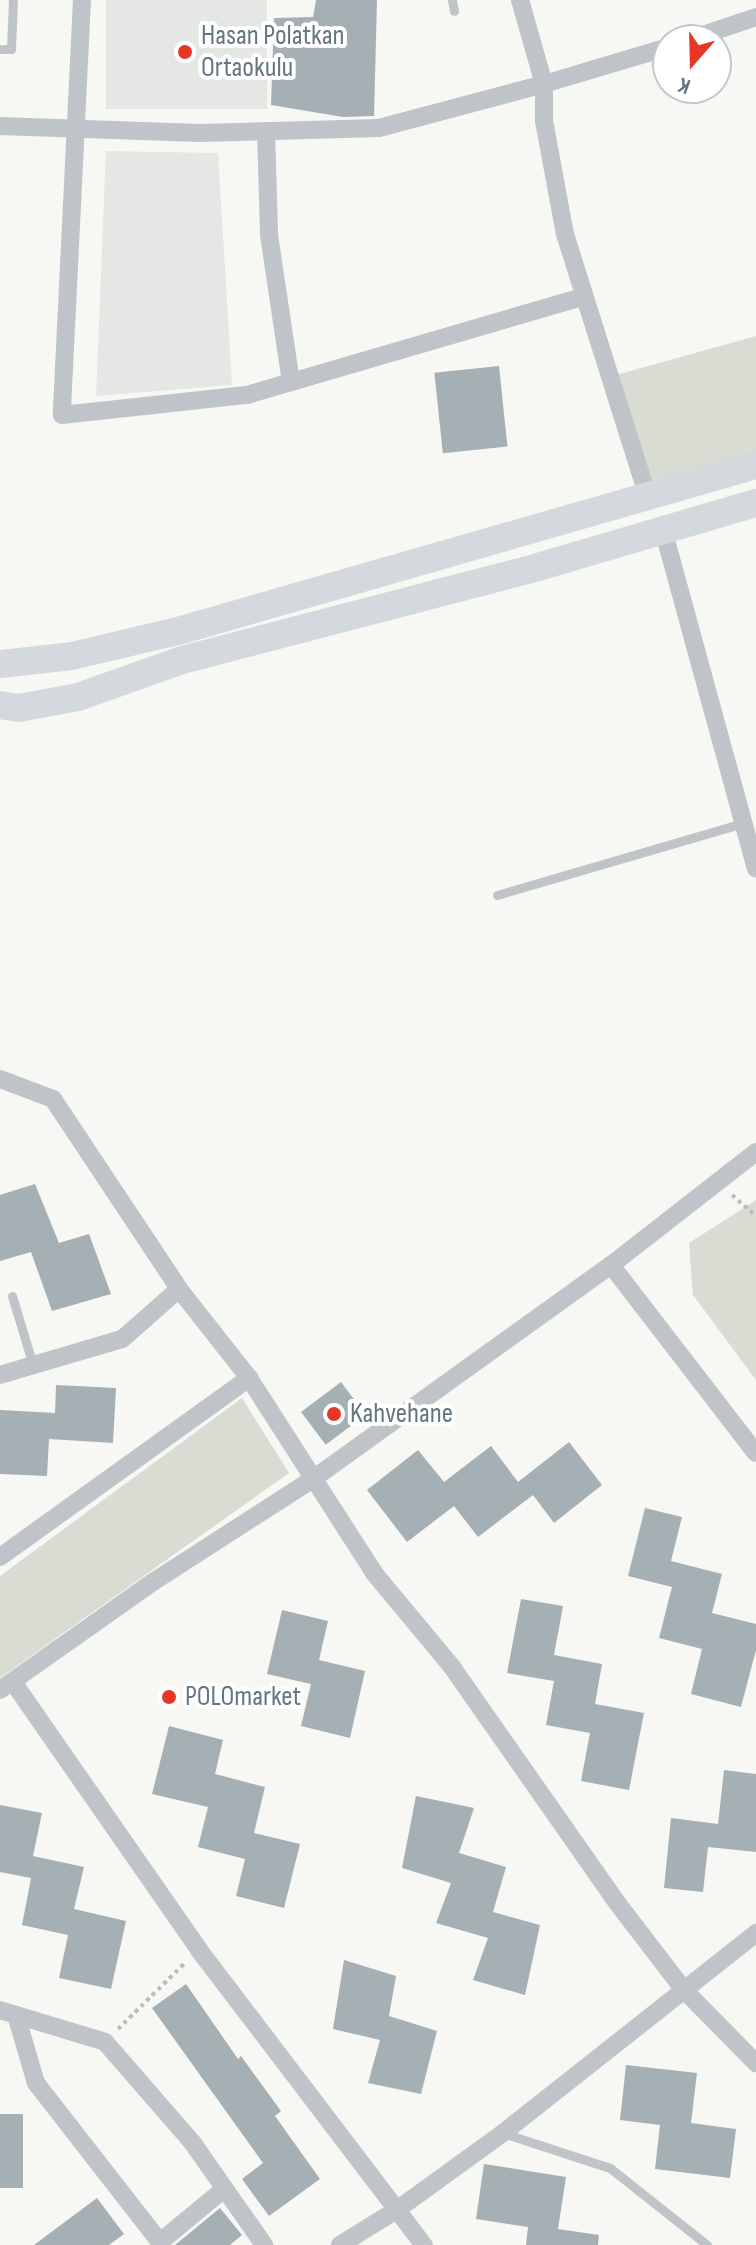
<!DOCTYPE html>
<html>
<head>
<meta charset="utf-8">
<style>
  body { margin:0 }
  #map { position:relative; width:756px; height:2245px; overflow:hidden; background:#f7f7f4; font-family:"Sofia Sans Condensed",sans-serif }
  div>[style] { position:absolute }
  .built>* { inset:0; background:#e5e7e5; transform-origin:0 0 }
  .green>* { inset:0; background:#d8dcd3 }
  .building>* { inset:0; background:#a5b0b4; transform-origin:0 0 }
  .path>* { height:4px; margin-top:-2px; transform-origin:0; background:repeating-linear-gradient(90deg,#b8bdbf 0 4px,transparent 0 8px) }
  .service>* { height:9px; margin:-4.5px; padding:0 4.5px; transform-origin:4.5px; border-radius:4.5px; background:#bec4c7 }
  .minor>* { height:18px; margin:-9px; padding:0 9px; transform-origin:9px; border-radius:9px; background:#bec4c7 }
  .primary>* { height:28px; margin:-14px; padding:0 14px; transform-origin:14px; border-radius:14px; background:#d3d9dc }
  .dots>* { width:22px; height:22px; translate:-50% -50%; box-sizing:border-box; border:4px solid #fff; border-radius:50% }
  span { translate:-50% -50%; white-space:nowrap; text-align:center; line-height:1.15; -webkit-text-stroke:8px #fff; paint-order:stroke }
  .poi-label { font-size:28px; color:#627780 }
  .left { translate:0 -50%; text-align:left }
  .north { position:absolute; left:652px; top:24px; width:80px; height:80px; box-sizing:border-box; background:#fff; border:2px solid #c0c9cc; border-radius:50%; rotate:200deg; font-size:22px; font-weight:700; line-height:32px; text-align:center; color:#627780 }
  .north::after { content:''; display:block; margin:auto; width:28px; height:36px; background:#e53626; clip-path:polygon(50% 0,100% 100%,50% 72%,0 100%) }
</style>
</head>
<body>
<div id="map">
  <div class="built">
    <div style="left:106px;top:0;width:161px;height:109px"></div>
    <div style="clip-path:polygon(106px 151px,218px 153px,232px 385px,96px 396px)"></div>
  </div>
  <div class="green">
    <div style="clip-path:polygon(756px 336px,756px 464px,647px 494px,609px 377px)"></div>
    <div style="clip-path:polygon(756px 1200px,756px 1380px,693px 1295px,689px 1243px)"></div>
    <div style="clip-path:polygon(242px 1398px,289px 1473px,0 1678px,0 1576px)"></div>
  </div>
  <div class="building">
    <div style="clip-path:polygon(316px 0,377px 0,374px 116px,343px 117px,271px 105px,274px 18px,313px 17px)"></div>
    <div style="left:499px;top:366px;width:81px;height:65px;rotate:84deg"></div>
    <div style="clip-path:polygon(35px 1184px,59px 1243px,89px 1234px,111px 1294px,52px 1311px,31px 1252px,0 1261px,0 1195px)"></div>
    <div style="left:341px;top:1382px;width:41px;height:50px;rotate:53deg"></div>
    <div style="clip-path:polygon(56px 1385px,116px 1388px,113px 1443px,49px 1439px,47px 1476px,0 1474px,0 1410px,55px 1413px)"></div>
    <div style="clip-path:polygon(569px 1442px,602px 1485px,554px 1523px,533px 1495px,478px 1537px,454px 1506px,407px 1542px,367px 1490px,418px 1450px,444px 1482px,491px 1446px,518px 1482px)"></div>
    <div style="clip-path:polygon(645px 1508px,682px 1517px,671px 1561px,722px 1574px,712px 1613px,756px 1624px,756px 1650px,741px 1707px,691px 1694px,702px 1649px,659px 1638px,672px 1587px,628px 1576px)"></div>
    <div style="clip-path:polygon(521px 1599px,563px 1606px,554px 1655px,602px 1664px,595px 1704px,644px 1713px,629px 1790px,581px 1781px,590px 1733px,546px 1725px,554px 1681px,507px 1673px)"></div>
    <div style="clip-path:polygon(282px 1610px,328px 1621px,319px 1660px,365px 1671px,350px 1738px,301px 1726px,311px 1684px,267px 1674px)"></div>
    <div style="clip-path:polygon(169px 1726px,223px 1740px,215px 1774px,265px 1787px,254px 1833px,300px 1844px,284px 1908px,236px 1896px,245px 1859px,198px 1847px,208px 1807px,152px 1794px)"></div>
    <div style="clip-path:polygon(724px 1770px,756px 1774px,756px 1852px,708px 1847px,703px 1892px,664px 1888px,671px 1818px,718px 1824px)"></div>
    <div style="clip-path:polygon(416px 1796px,474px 1808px,459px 1853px,506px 1867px,493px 1912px,540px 1925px,525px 1995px,473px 1980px,488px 1938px,436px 1923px,451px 1883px,402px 1868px)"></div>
    <div style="clip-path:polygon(0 1805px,42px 1813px,33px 1856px,84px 1867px,74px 1909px,126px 1921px,111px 1989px,59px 1978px,68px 1935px,22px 1925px,31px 1878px,0 1872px)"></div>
    <div style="clip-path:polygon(344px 1960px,396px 1976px,389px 2016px,437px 2031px,421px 2094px,368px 2083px,380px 2040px,333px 2029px)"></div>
    <div style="clip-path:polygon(186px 1984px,238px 2059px,241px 2056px,281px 2111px,275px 2116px,320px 2179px,269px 2216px,242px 2179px,263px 2163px,152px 2008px)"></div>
    <div style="clip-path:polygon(626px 2065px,697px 2073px,691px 2123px,736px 2129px,730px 2178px,655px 2169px,660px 2125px,620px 2120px)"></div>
    <div style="left:0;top:2114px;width:23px;height:74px"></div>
    <div style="clip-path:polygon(484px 2164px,566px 2177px,558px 2229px,599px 2235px,598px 2245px,526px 2245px,528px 2227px,476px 2219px)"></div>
    <div style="clip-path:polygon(97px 2198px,124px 2234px,109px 2245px,34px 2245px)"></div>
    <div style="clip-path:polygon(220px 2208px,242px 2235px,230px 2245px,175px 2245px)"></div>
  </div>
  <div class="path">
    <div style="left:732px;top:1195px;width:32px;rotate:41deg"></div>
    <div style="left:118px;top:2029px;width:95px;rotate:-44.6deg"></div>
  </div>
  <div class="service">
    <div style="left:452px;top:0;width:11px;rotate:80deg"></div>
    <div style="left:0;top:49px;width:11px"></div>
    <div style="left:11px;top:49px;width:49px;rotate:-87.7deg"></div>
    <div style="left:497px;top:895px;width:257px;rotate:-16.3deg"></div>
    <div style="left:12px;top:1296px;width:72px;rotate:73.1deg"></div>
    <div style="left:503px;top:2133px;width:113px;rotate:18.1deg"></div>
    <div style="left:610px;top:2168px;width:124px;rotate:38.4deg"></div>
  </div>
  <div class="minor">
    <div style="left:82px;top:0;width:415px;rotate:92.8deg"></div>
    <div style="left:62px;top:415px;width:186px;rotate:-6.2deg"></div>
    <div style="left:247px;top:395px;width:349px;rotate:-16.3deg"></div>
    <div style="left:520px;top:0;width:87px;rotate:74.1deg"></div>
    <div style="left:544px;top:84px;width:37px;rotate:90deg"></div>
    <div style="left:544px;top:121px;width:115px;rotate:79.5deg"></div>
    <div style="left:565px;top:234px;width:273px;rotate:72.5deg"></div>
    <div style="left:688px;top:40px;width:72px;rotate:-18.7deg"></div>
    <div style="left:0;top:126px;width:199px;rotate:2deg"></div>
    <div style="left:199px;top:133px;width:180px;rotate:-1.6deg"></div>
    <div style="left:379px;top:128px;width:171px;rotate:-14.9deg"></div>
    <div style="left:544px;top:84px;width:129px;rotate:-16.6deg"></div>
    <div style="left:266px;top:131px;width:104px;rotate:88.3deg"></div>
    <div style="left:269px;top:235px;width:149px;rotate:81.5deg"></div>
    <div style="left:663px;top:529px;width:352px;rotate:74.7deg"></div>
    <div style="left:0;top:1079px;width:57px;rotate:20.7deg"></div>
    <div style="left:53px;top:1099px;width:228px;rotate:56.4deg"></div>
    <div style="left:179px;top:1289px;width:76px;rotate:138.7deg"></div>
    <div style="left:122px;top:1339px;width:127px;rotate:163.6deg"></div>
    <div style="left:611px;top:1265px;width:184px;rotate:-37.9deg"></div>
    <div style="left:179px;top:1289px;width:113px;rotate:51.8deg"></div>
    <div style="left:249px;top:1378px;width:232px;rotate:57.3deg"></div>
    <div style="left:374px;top:1573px;width:122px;rotate:50.3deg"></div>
    <div style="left:452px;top:1667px;width:289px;rotate:55deg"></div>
    <div style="left:618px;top:1904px;width:108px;rotate:52.5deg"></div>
    <div style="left:684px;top:1990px;width:103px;rotate:45.4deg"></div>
    <div style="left:0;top:1557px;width:307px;rotate:-35.7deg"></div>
    <div style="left:13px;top:1682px;width:326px;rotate:55.2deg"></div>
    <div style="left:199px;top:1950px;width:371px;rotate:52.7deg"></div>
    <div style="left:0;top:1690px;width:187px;rotate:-35.2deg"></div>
    <div style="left:153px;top:1582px;width:190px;rotate:-32.8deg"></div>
    <div style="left:313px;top:1479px;width:367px;rotate:-35.7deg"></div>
    <div style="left:611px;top:1265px;width:237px;rotate:52.4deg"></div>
    <div style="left:0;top:2010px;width:110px;rotate:16.9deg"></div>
    <div style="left:105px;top:2042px;width:133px;rotate:49deg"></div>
    <div style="left:192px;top:2142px;width:126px;rotate:55deg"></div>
    <div style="left:16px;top:2015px;width:71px;rotate:73.6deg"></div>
    <div style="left:36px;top:2083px;width:202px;rotate:52.1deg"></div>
    <div style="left:160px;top:2242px;width:83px;rotate:-39.6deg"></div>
    <div style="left:340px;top:2245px;width:68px;rotate:-31.8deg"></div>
    <div style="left:398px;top:2209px;width:130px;rotate:-35.9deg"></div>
    <div style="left:503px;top:2133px;width:323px;rotate:-38.3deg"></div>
  </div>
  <div class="primary">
    <div style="left:0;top:664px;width:72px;rotate:-6.3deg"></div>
    <div style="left:72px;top:656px;width:109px;rotate:-13.3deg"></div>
    <div style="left:178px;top:631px;width:601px;rotate:-16.02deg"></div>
    <div style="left:0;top:705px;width:19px;rotate:9deg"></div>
    <div style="left:19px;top:708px;width:60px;rotate:-10.6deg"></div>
    <div style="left:78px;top:697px;width:110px;rotate:-19.6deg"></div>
    <div style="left:182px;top:660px;width:368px;rotate:-14.6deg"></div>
    <div style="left:538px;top:567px;width:227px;rotate:-16.4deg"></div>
  </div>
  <div class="dots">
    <div style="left:185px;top:52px;background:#e53626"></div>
    <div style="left:334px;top:1414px;background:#e53626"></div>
    <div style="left:169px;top:1697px;background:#e53626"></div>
  </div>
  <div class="poi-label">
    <span class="left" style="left:201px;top:52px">Hasan Polatkan<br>Ortaokulu</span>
    <span class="left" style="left:350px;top:1414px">Kahvehane</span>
    <span class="left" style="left:185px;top:1697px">POLOmarket</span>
  </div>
  <div class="north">K</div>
</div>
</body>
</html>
